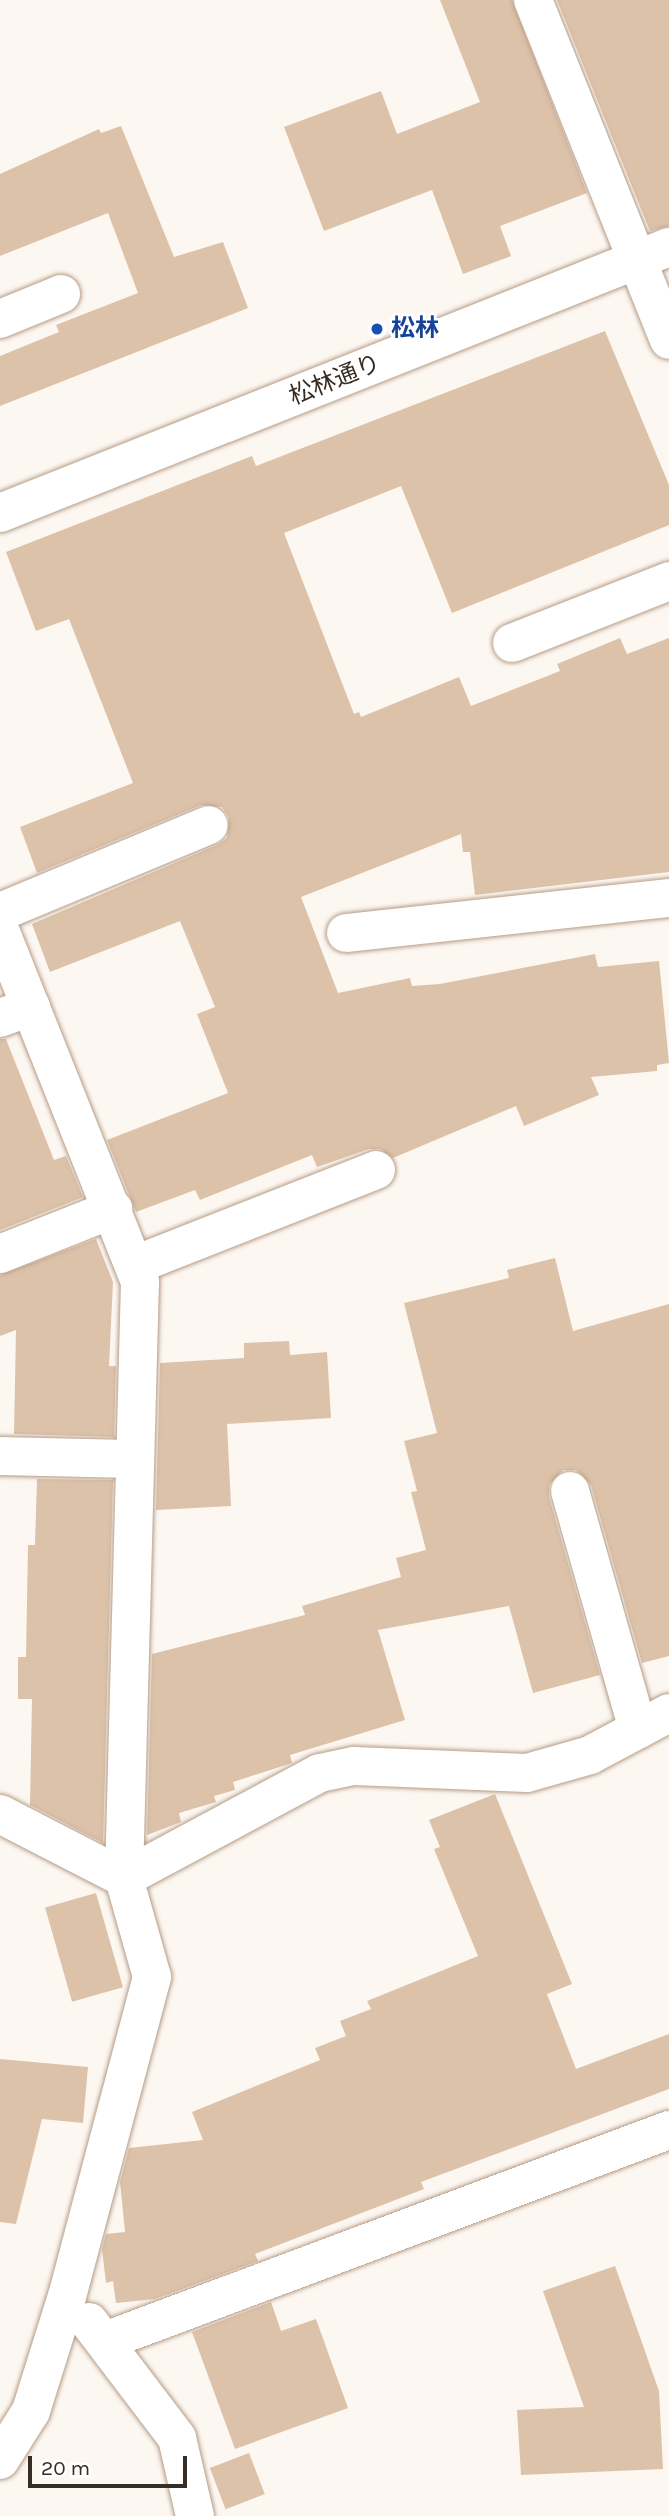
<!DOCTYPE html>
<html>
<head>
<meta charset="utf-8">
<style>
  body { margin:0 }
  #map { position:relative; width:669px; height:2516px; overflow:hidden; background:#fdf7f2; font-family:Karla,"Noto Sans JP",sans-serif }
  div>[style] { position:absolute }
  .building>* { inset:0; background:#dcc2a9; transform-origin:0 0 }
  .roads { filter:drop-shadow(0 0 2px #b59c85) drop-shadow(0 0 2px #b59c85) }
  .minor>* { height:38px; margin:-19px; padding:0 19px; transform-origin:19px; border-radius:19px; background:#fff }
  .dots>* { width:19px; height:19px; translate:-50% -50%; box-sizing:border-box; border:4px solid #fff; border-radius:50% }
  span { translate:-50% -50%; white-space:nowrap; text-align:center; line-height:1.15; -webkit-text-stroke:5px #fff; paint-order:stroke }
  .transit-label { font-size:24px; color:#164399; font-weight:700 }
  .left { translate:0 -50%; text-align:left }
  .street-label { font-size:24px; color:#372d24 }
  .scale { position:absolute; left:28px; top:2456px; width:159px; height:32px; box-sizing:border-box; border:4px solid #372d24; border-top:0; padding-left:9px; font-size:21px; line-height:24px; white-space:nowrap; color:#372d24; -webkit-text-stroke:5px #fff; paint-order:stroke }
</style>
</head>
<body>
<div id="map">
  <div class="building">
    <div style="clip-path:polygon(440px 0,512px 0,587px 193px,500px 226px,511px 256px,463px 274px,432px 190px,324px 231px,284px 127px,381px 91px,397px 134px,480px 102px)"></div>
    <div style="clip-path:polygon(557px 0,669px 0,669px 226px,650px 231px)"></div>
    <div style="clip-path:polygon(121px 126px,174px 257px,223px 242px,248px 308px,0 406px,0 356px,59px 332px,56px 325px,138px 293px,108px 213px,0 256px,0 174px,99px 129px,101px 133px)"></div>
    <div style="clip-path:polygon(605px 331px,669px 485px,669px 525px,452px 613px,401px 486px,284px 533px,354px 714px,359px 712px,361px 717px,459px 677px,471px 706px,560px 671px,557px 664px,620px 638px,627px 654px,669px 638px,669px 872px,475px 895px,470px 852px,463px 852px,461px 834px,301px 897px,338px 993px,410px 978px,412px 986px,440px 984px,595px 954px,598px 967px,659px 961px,669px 1063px,657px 1065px,657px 1071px,591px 1077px,599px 1095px,524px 1126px,516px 1106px,393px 1158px,380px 1149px,369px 1149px,317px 1167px,312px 1155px,200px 1200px,195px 1190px,136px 1212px,107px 1140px,228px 1093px,197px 1014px,215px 1007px,180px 921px,50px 972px,32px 924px,217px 845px,227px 838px,229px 817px,222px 807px,201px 805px,37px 873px,20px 827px,133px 783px,69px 619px,36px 631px,6px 552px,252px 456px,256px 466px)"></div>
    <div style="clip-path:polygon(0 1039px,6px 1039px,54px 1160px,66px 1156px,83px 1197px,0 1230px)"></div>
    <div style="clip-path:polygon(96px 1239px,113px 1282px,109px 1366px,116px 1366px,114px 1437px,14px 1434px,16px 1330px,0 1336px,0 1275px)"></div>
    <div style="clip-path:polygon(555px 1258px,573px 1331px,669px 1304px,669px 1656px,642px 1663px,591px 1485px,576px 1470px,563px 1470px,549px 1485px,549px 1497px,600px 1675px,533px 1693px,509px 1606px,378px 1630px,405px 1720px,290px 1755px,292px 1763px,233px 1782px,235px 1790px,214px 1796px,216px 1802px,179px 1813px,181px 1822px,147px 1835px,152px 1654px,305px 1615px,302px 1606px,401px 1577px,396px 1558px,426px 1550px,411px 1492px,417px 1491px,404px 1441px,437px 1433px,404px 1303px,509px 1278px,507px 1270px)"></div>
    <div style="clip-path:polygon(289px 1341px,290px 1355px,327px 1352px,331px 1418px,227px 1424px,231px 1506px,156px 1510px,160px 1363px,244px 1358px,244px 1343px)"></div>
    <div style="clip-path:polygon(37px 1479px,113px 1480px,103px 1843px,30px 1805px,32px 1699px,18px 1699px,18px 1657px,26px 1657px,28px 1545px,35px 1545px)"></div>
    <div style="clip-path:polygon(495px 1794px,572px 1984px,547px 1994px,576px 2069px,669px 2034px,669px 2089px,421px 2182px,424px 2189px,255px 2254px,258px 2261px,155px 2299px,116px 2303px,113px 2281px,106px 2283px,102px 2249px,106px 2234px,125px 2232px,120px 2182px,129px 2148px,203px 2140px,192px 2112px,320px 2060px,315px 2048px,346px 2036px,340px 2021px,371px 2009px,367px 2001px,478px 1956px,434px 1849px,440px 1847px,429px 1820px)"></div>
    <div style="left:96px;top:1893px;width:98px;height:53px;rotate:74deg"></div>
    <div style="clip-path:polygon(0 2059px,88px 2067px,83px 2123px,42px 2119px,16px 2224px,0 2222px)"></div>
    <div style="clip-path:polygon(615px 2266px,659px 2391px,663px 2469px,521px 2475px,517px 2410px,584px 2407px,543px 2291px)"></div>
    <div style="clip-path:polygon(271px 2302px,281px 2331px,316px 2319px,348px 2408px,235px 2449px,192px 2332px)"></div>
    <div style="left:249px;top:2453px;width:44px;height:42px;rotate:69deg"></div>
  </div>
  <div class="roads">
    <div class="minor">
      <div style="left:533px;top:0;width:366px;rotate:68.2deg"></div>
      <div style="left:0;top:319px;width:66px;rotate:-22.3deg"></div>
      <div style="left:0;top:513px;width:720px;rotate:-21.68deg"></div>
      <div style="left:512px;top:643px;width:169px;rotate:-21.5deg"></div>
      <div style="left:0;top:912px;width:226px;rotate:-22.6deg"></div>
      <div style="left:0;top:930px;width:379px;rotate:68.3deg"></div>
      <div style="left:140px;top:1282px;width:596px;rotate:91.54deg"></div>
      <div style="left:124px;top:1878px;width:103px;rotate:74.2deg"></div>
      <div style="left:152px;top:1977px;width:330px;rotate:104.9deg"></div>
      <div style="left:67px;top:2296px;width:121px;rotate:107.4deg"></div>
      <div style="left:31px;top:2411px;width:58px;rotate:122.3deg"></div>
      <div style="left:346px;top:933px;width:325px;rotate:-6.2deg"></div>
      <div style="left:0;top:1018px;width:33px;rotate:-20deg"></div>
      <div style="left:0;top:1254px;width:122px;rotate:-21.7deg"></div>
      <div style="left:135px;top:1265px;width:259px;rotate:-21.5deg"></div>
      <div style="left:0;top:1456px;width:135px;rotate:1.3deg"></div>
      <div style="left:570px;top:1491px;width:248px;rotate:74.1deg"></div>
      <div style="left:0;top:1814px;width:140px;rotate:27.3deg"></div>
      <div style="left:124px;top:1878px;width:222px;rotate:-28.2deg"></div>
      <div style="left:320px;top:1773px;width:35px;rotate:-12deg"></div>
      <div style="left:354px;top:1766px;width:173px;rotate:2.3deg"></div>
      <div style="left:527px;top:1773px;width:66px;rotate:-15.9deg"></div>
      <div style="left:590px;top:1755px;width:89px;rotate:-28deg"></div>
      <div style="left:89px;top:2322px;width:146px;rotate:52.8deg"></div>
      <div style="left:177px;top:2438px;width:80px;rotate:77deg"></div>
      <div style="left:105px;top:2341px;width:602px;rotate:-20.51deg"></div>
    </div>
  </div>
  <div class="dots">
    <div style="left:377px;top:329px;background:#1a4fb4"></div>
  </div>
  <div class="transit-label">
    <span class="left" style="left:391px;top:329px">松林</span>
  </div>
  <div class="street-label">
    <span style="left:335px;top:380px;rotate:-22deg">松林通り</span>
  </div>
  <div class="scale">20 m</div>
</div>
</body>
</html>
